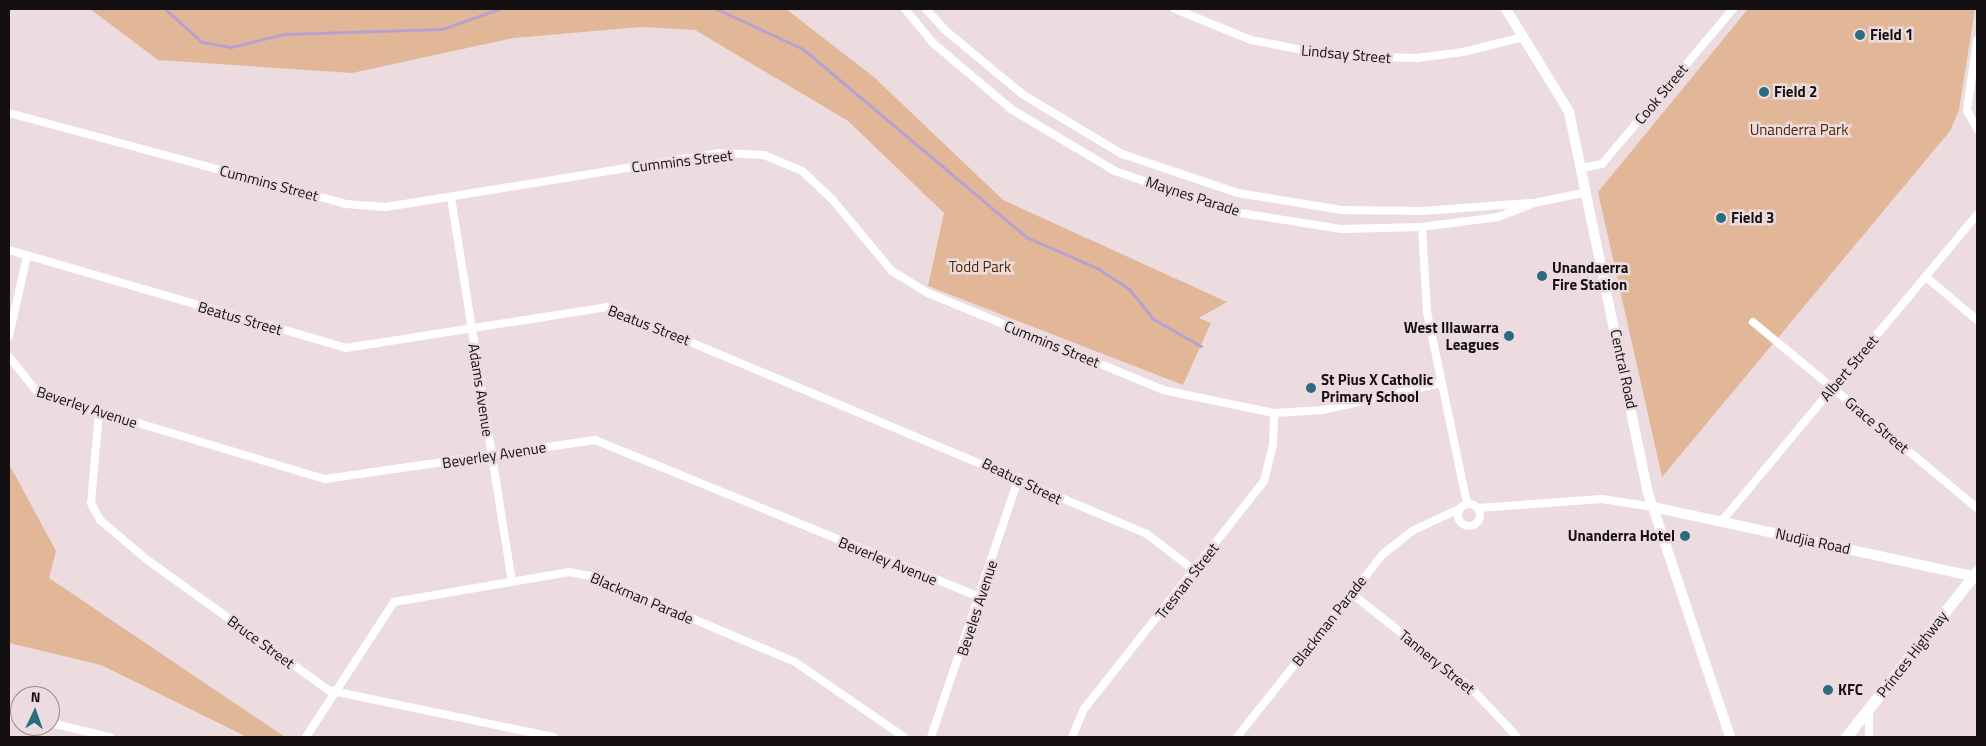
<!DOCTYPE html>
<html>
<head>
<meta charset="utf-8">
<style>
  body { margin:0 }
  #map { position:relative; width:1986px; height:746px; overflow:hidden; background:#ecdce0; font-family:"Titillium Web",sans-serif }
  div>[style] { position:absolute }
  .green>* { inset:0; background:#e2b798 }
  .stream>* { height:3px; margin:-1.5px; padding:0 1.5px; transform-origin:1.5px; border-radius:1.5px; background:#b8a1cf }
  .street>* { height:8px; margin:-4px; padding:0 4px; transform-origin:4px; border-radius:4px; background:#fff }
  .street>.ring { margin:-4px; padding:0; box-sizing:content-box; background:none; border:8px solid #fff; border-radius:50% }
  .secondary>* { height:10px; margin:-5px; padding:0 5px; transform-origin:5px; border-radius:5px; background:#fff }
  .primary>* { height:11px; margin:-5.5px; padding:0 5.5px; transform-origin:5.5px; border-radius:5.5px; background:#fff }
  .dots>* { width:14px; height:14px; translate:-50% -50%; box-sizing:border-box; border:2px solid #ecdce0; border-radius:50% }
  span { translate:-50% -50%; white-space:nowrap; text-align:center; line-height:1.15; -webkit-text-stroke:5px #ecdce0; paint-order:stroke }
  .poi-label { font-size:15px; color:#140f10; font-weight:700 }
  .left { translate:0 -50%; text-align:left }
  .right { translate:-100% -50%; text-align:right }
  .street-label { font-size:15px; color:#140f10 }
  .park-label { font-size:15px; color:#512700 }
  .frame { position:absolute; inset:0; border:10px solid #140f10; pointer-events:none }
  .north { position:absolute; left:10px; top:686px; width:50px; height:50px; box-sizing:border-box; background:#ecdce0; border:1px solid #968a8d; border-radius:50%; rotate:3deg; font-size:14px; font-weight:700; line-height:20px; text-align:center; color:#140f10 }
  .north::after { content:''; display:block; margin:auto; width:18px; height:22px; background:#2d6b81; clip-path:polygon(50% 0,100% 100%,50% 72%,0 100%) }
</style>
</head>
<body>
<div id="map">
  <div class="green">
    <div style="clip-path:polygon(90px 9px,786px 9px,875px 78px,1003px 200px,1227px 302px,1199px 318px,1211px 323px,1183px 385px,928px 286px,944px 213px,848px 121px,695px 30px,641px 27px,514px 38px,352px 73px,158px 60px)"></div>
    <div style="clip-path:polygon(1748px 9px,1975px 9px,1959px 110px,1950px 131px,1662px 477px,1598px 192px)"></div>
    <div style="clip-path:polygon(9px 464px,56px 551px,49px 578px,285px 737px,247px 737px,101px 665px,9px 643px)"></div>
  </div>
  <div class="stream">
    <div style="left:165px;top:9px;width:50px;rotate:41.7deg"></div>
    <div style="left:202px;top:42px;width:29px;rotate:10deg"></div>
    <div style="left:231px;top:47px;width:55px;rotate:-13.8deg"></div>
    <div style="left:284px;top:34px;width:158px;rotate:-1.8deg"></div>
    <div style="left:442px;top:29px;width:60px;rotate:-19.3deg"></div>
    <div style="left:717px;top:9px;width:95px;rotate:24.9deg"></div>
    <div style="left:803px;top:49px;width:292px;rotate:40.1deg"></div>
    <div style="left:1026px;top:237px;width:77px;rotate:23.6deg"></div>
    <div style="left:1097px;top:268px;width:38px;rotate:33deg"></div>
    <div style="left:1129px;top:289px;width:38px;rotate:51deg"></div>
    <div style="left:1153px;top:319px;width:55px;rotate:29.4deg"></div>
  </div>
  <div class="street">
    <div style="left:905px;top:9px;width:44px;rotate:50.5deg"></div>
    <div style="left:933px;top:43px;width:102px;rotate:40.2deg"></div>
    <div style="left:1011px;top:109px;width:121px;rotate:30.8deg"></div>
    <div style="left:1115px;top:171px;width:126px;rotate:19deg"></div>
    <div style="left:1234px;top:212px;width:108px;rotate:9deg"></div>
    <div style="left:1341px;top:229px;width:81px;rotate:-1.4deg"></div>
    <div style="left:1422px;top:227px;width:77px;rotate:-7.5deg"></div>
    <div style="left:1498px;top:217px;width:39px;rotate:-21deg"></div>
    <div style="left:1534px;top:203px;width:54px;rotate:-11.7deg"></div>
    <div style="left:926px;top:9px;width:28px;rotate:48deg"></div>
    <div style="left:945px;top:30px;width:100px;rotate:39.7deg"></div>
    <div style="left:1022px;top:94px;width:117px;rotate:31deg"></div>
    <div style="left:1122px;top:154px;width:122px;rotate:18.6deg"></div>
    <div style="left:1238px;top:193px;width:105px;rotate:9.3deg"></div>
    <div style="left:1342px;top:210px;width:81px;rotate:0.7deg"></div>
    <div style="left:1423px;top:211px;width:106px;rotate:-4.3deg"></div>
    <div style="left:1175px;top:9px;width:82px;rotate:22.2deg"></div>
    <div style="left:1251px;top:40px;width:85px;rotate:10.9deg"></div>
    <div style="left:1334px;top:56px;width:83px;rotate:1.4deg"></div>
    <div style="left:1417px;top:58px;width:46px;rotate:-7.4deg"></div>
    <div style="left:1463px;top:52px;width:62px;rotate:-14deg"></div>
    <div style="left:1977px;top:40px;width:71px;rotate:98.1deg"></div>
    <div style="left:1967px;top:110px;width:21px;rotate:62deg"></div>
    <div style="left:9px;top:113px;width:349px;rotate:15.1deg"></div>
    <div style="left:346px;top:204px;width:40px;rotate:4.3deg"></div>
    <div style="left:386px;top:207px;width:338px;rotate:-9.2deg"></div>
    <div style="left:720px;top:153px;width:44px;rotate:2.6deg"></div>
    <div style="left:764px;top:155px;width:41px;rotate:22.8deg"></div>
    <div style="left:802px;top:171px;width:41px;rotate:43deg"></div>
    <div style="left:832px;top:199px;width:94px;rotate:50.2deg"></div>
    <div style="left:892px;top:271px;width:42px;rotate:31.4deg"></div>
    <div style="left:928px;top:293px;width:254px;rotate:22.4deg"></div>
    <div style="left:1163px;top:390px;width:113px;rotate:11.7deg"></div>
    <div style="left:1274px;top:413px;width:49px;rotate:-3.5deg"></div>
    <div style="left:1323px;top:410px;width:121px;rotate:-12.9deg"></div>
    <div style="left:1582px;top:168px;width:20px;rotate:-11deg"></div>
    <div style="left:1602px;top:164px;width:203px;rotate:-49.8deg"></div>
    <div style="left:451px;top:197px;width:390px;rotate:81deg"></div>
    <div style="left:1422px;top:227px;width:85px;rotate:86.6deg"></div>
    <div style="left:1427px;top:312px;width:195px;rotate:78.2deg"></div>
    <div style="left:9px;top:250px;width:351px;rotate:16.2deg"></div>
    <div style="left:346px;top:348px;width:264px;rotate:-8.9deg"></div>
    <div style="left:607px;top:307px;width:586px;rotate:22.8deg"></div>
    <div style="left:1147px;top:534px;width:61px;rotate:37.6deg"></div>
    <div style="left:1926px;top:277px;width:67px;rotate:40.1deg"></div>
    <div style="left:1753px;top:322px;width:291px;rotate:39.7deg"></div>
    <div style="left:9px;top:336px;width:82px;rotate:-77.3deg"></div>
    <div style="left:9px;top:357px;width:46px;rotate:51.1deg"></div>
    <div style="left:38px;top:393px;width:300px;rotate:16.7deg"></div>
    <div style="left:325px;top:479px;width:273px;rotate:-8.2deg"></div>
    <div style="left:595px;top:440px;width:416px;rotate:22.2deg"></div>
    <div style="left:99px;top:412px;width:91px;rotate:95deg"></div>
    <div style="left:91px;top:503px;width:19px;rotate:62deg"></div>
    <div style="left:100px;top:520px;width:60px;rotate:40.3deg"></div>
    <div style="left:146px;top:559px;width:224px;rotate:35.7deg"></div>
    <div style="left:328px;top:690px;width:230px;rotate:11.8deg"></div>
    <div class="ring" style="left:1458px;top:504px;width:14px;height:14px"></div>
    <div style="left:1478px;top:508px;width:124px;rotate:-4.2deg"></div>
    <div style="left:1602px;top:499px;width:52px;rotate:8.9deg"></div>
    <div style="left:1721px;top:522px;width:400px;rotate:-50.2deg"></div>
    <div style="left:1351px;top:593px;width:157px;rotate:38.5deg"></div>
    <div style="left:1474px;top:691px;width:63px;rotate:46.9deg"></div>
    <div style="left:9px;top:715px;width:11px;rotate:10deg"></div>
    <div style="left:50px;top:723px;width:62px;rotate:13.1deg"></div>
    <div style="left:306px;top:737px;width:161px;rotate:-56.9deg"></div>
    <div style="left:394px;top:602px;width:178px;rotate:-9.7deg"></div>
    <div style="left:569px;top:572px;width:25px;rotate:11deg"></div>
    <div style="left:594px;top:577px;width:218px;rotate:22.9deg"></div>
    <div style="left:795px;top:662px;width:132px;rotate:34.5deg"></div>
    <div style="left:931px;top:737px;width:274px;rotate:-71.3deg"></div>
    <div style="left:1072px;top:737px;width:30px;rotate:-67deg"></div>
    <div style="left:1084px;top:709px;width:290px;rotate:-51.7deg"></div>
    <div style="left:1264px;top:481px;width:37px;rotate:-76deg"></div>
    <div style="left:1273px;top:445px;width:32px;rotate:-88deg"></div>
    <div style="left:1237px;top:737px;width:234px;rotate:-51.4deg"></div>
    <div style="left:1383px;top:554px;width:37px;rotate:-38deg"></div>
    <div style="left:1412px;top:531px;width:52px;rotate:-25.1deg"></div>
    <div style="left:1869px;top:737px;width:29px;rotate:-90deg"></div>
  </div>
  <div class="secondary">
    <div style="left:1506px;top:9px;width:121px;rotate:58.5deg"></div>
    <div style="left:1569px;top:112px;width:386px;rotate:78.3deg"></div>
    <div style="left:1647px;top:490px;width:261px;rotate:71.4deg"></div>
    <div style="left:1653px;top:507px;width:327px;rotate:12.2deg"></div>
  </div>
  <div class="primary">
    <div style="left:1846px;top:737px;width:211px;rotate:-51.7deg"></div>
  </div>
  <div class="dots">
    <div style="left:1860px;top:35px;background:#2d6b81"></div>
    <div style="left:1764px;top:92px;background:#2d6b81"></div>
    <div style="left:1721px;top:218px;background:#2d6b81"></div>
    <div style="left:1542px;top:276px;background:#2d6b81"></div>
    <div style="left:1509px;top:336px;background:#2d6b81"></div>
    <div style="left:1311px;top:388px;background:#2d6b81"></div>
    <div style="left:1685px;top:536px;background:#2d6b81"></div>
    <div style="left:1828px;top:690px;background:#2d6b81"></div>
  </div>
  <div class="poi-label">
    <span class="left" style="left:1870px;top:35px">Field 1</span>
    <span class="left" style="left:1774px;top:92px">Field 2</span>
    <span class="left" style="left:1731px;top:218px">Field 3</span>
    <span class="left" style="left:1552px;top:276px">Unandaerra<br>Fire Station</span>
    <span class="right" style="left:1499px;top:336px">West Illawarra<br>Leagues</span>
    <span class="left" style="left:1321px;top:388px">St Pius X Catholic<br>Primary School</span>
    <span class="right" style="left:1675px;top:536px">Unanderra Hotel</span>
    <span class="left" style="left:1838px;top:690px">KFC</span>
  </div>
  <div class="street-label">
    <span style="left:1346px;top:54px;rotate:5deg">Lindsay Street</span>
    <span style="left:1661px;top:94px;rotate:-50deg">Cook Street</span>
    <span style="left:682px;top:161px;rotate:-7deg">Cummins Street</span>
    <span style="left:269px;top:183px;rotate:15deg">Cummins Street</span>
    <span style="left:1193px;top:196px;rotate:18deg">Maynes Parade</span>
    <span style="left:240px;top:318px;rotate:16deg">Beatus Street</span>
    <span style="left:649px;top:325px;rotate:21deg">Beatus Street</span>
    <span style="left:1052px;top:344px;rotate:22deg">Cummins Street</span>
    <span style="left:1849px;top:368px;rotate:-50deg">Albert Street</span>
    <span style="left:1624px;top:369px;rotate:78deg">Central Road</span>
    <span style="left:481px;top:390px;rotate:81deg">Adams Avenue</span>
    <span style="left:87px;top:407px;rotate:18deg">Beverley Avenue</span>
    <span style="left:1877px;top:425px;rotate:40deg">Grace Street</span>
    <span style="left:494px;top:455px;rotate:-9deg">Beverley Avenue</span>
    <span style="left:1022px;top:481px;rotate:26deg">Beatus Street</span>
    <span style="left:1813px;top:541px;rotate:12deg">Nudjia Road</span>
    <span style="left:888px;top:561px;rotate:22deg">Beverley Avenue</span>
    <span style="left:1187px;top:581px;rotate:-52deg">Tresnan Street</span>
    <span style="left:642px;top:598px;rotate:23deg">Blackman Parade</span>
    <span style="left:977px;top:608px;rotate:-72deg">Beveles Avenue</span>
    <span style="left:1329px;top:621px;rotate:-52deg">Blackman Parade</span>
    <span style="left:261px;top:642px;rotate:36deg">Bruce Street</span>
    <span style="left:1912px;top:654px;rotate:-52deg">Princes Highway</span>
    <span style="left:1437px;top:662px;rotate:39deg">Tannery Street</span>
  </div>
  <div class="park-label">
    <span style="left:1799px;top:130px">Unanderra Park</span>
    <span style="left:980px;top:267px">Todd Park</span>
  </div>
  <div class="frame"></div>
  <div class="north">N</div>
</div>
</body>
</html>
